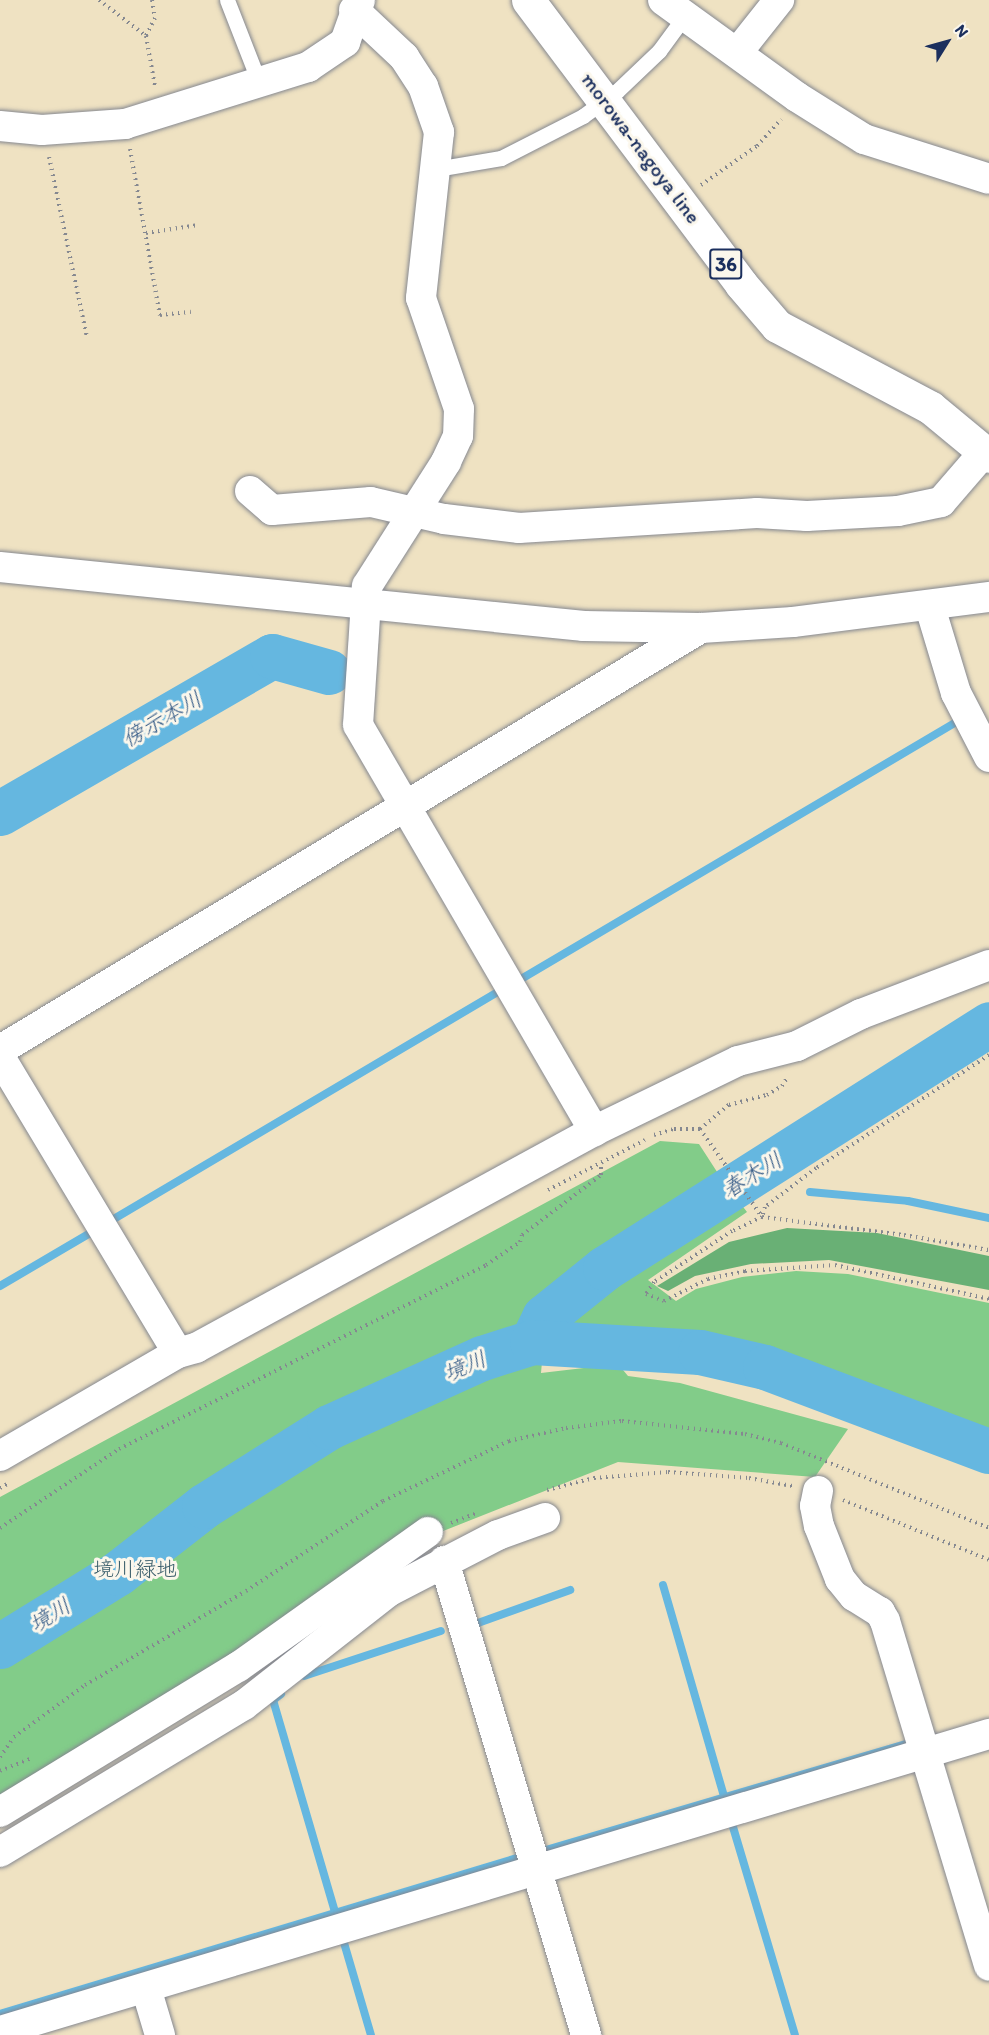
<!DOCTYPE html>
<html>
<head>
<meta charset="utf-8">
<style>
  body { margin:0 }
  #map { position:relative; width:989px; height:2035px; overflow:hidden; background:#efe2c2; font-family:Itim,"Klee One",sans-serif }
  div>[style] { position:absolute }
  .green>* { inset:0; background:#82cc89 }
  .forest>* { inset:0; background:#69b075 }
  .stream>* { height:8px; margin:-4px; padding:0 4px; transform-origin:4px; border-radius:4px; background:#65b7e0 }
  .river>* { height:45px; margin:-22.5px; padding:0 22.5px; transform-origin:22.5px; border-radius:22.5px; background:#65b7e0 }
  .path>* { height:4px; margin-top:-2px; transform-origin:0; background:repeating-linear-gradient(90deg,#858890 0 1.5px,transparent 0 6px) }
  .roads { filter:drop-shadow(0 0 2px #858890) drop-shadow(0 0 2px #858890) }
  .lane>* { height:15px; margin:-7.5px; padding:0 7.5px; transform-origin:7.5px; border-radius:7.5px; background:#fff }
  .street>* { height:30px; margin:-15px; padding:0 15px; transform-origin:15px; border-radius:15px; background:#fff }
  .primary>* { height:33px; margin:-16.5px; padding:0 16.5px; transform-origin:16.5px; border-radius:16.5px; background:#fff }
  span { translate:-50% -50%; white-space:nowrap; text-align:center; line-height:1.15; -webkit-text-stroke:6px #fbf7ec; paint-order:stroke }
  .shield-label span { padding:2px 4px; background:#fbf7ec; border:2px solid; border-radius:4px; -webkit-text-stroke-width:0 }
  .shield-label { font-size:20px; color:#1b2f5e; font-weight:700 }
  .street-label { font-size:21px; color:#1b2f5e }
  .park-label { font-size:21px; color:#3a5e6b }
  .water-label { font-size:22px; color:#315885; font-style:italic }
  .north { position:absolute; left:917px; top:12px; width:60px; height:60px; -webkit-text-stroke:4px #fbf7ec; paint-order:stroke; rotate:53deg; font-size:16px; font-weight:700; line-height:24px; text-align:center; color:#1b2f5e }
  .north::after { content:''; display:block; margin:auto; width:21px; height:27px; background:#1b2f5e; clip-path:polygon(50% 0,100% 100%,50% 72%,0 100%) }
</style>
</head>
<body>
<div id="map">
  <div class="green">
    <div style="clip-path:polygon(660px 1141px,699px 1144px,721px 1178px,548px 1295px,541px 1373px,618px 1364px,628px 1376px,680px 1383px,848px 1429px,815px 1477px,618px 1462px,433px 1535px,0 1804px,0 1497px)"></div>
    <div style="clip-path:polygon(734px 1195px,747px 1212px,648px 1280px,676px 1301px,696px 1289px,742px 1277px,796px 1271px,848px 1274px,989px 1303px,989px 1432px,767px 1352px,632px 1332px,596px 1337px,569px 1333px,560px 1311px)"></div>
  </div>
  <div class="forest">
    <div style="clip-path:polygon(787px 1228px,877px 1233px,989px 1256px,989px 1290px,829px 1260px,751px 1264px,695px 1276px,668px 1291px,657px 1286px,729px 1242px)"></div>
  </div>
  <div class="stream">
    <div style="left:516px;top:982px;width:513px;rotate:-30.56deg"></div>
    <div style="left:810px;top:1192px;width:98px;rotate:5.2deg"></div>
    <div style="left:908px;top:1201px;width:83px;rotate:11.9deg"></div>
    <div style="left:107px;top:1223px;width:462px;rotate:-30.6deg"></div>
    <div style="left:0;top:1286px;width:113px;rotate:-30.4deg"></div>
    <div style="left:663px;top:1585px;width:224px;rotate:73.9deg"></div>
    <div style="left:478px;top:1623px;width:98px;rotate:-19.7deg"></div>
    <div style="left:304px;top:1676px;width:144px;rotate:-18.2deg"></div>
    <div style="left:281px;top:1694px;width:10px;rotate:143deg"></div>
    <div style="left:273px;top:1700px;width:225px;rotate:73.7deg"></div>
    <div style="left:730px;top:1817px;width:227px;rotate:73.4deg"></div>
    <div style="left:539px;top:1852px;width:393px;rotate:-16.4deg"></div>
    <div style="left:342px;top:1936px;width:103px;rotate:73.7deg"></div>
    <div style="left:0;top:2014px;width:550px;rotate:-16.79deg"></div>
  </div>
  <div class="river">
    <div style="left:0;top:813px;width:314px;rotate:-30deg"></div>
    <div style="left:272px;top:656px;width:59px;rotate:15.7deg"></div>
    <div style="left:532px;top:1342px;width:28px;rotate:-64deg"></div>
    <div style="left:544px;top:1317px;width:78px;rotate:-38.8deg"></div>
    <div style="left:605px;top:1268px;width:455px;rotate:-32.4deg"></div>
    <div style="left:0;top:1646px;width:139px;rotate:-31.7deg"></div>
    <div style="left:118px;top:1573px;width:109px;rotate:-37.9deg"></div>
    <div style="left:204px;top:1506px;width:148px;rotate:-32.3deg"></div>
    <div style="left:329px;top:1427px;width:168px;rotate:-24.3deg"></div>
    <div style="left:482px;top:1358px;width:52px;rotate:-17.7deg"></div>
    <div style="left:532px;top:1342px;width:168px;rotate:3.4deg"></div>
    <div style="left:700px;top:1352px;width:67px;rotate:13deg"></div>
    <div style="left:765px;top:1367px;width:239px;rotate:20.6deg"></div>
  </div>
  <div class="path">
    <div style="left:99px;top:0;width:59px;rotate:37.5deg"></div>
    <div style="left:152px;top:0;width:18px;rotate:81deg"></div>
    <div style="left:155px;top:18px;width:20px;rotate:117deg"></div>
    <div style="left:146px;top:36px;width:51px;rotate:79.8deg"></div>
    <div style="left:130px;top:149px;width:169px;rotate:79.8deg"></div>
    <div style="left:160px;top:315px;width:31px;rotate:-6deg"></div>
    <div style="left:49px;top:157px;width:185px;rotate:78.1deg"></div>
    <div style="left:701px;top:185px;width:68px;rotate:-34.9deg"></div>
    <div style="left:757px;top:146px;width:36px;rotate:-48deg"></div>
    <div style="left:146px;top:233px;width:53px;rotate:-8.7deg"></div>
    <div style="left:989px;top:1055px;width:207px;rotate:146.8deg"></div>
    <div style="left:816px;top:1168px;width:64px;rotate:142.6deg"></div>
    <div style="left:765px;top:1207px;width:10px;rotate:107deg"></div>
    <div style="left:762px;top:1217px;width:33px;rotate:155deg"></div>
    <div style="left:732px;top:1231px;width:93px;rotate:146.8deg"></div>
    <div style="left:654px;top:1282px;width:14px;rotate:124deg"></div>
    <div style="left:646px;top:1294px;width:19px;rotate:21deg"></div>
    <div style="left:664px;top:1301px;width:49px;rotate:-26.6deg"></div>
    <div style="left:708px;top:1279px;width:38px;rotate:-12deg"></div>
    <div style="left:745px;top:1271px;width:90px;rotate:-3.8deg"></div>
    <div style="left:835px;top:1265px;width:158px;rotate:12.4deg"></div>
    <div style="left:700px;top:1129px;width:108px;rotate:54.8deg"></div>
    <div style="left:762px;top:1217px;width:143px;rotate:7.2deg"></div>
    <div style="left:904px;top:1235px;width:86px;rotate:10deg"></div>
    <div style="left:654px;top:1135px;width:21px;rotate:-17deg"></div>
    <div style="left:674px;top:1129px;width:26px"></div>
    <div style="left:700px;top:1129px;width:38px;rotate:-40deg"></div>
    <div style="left:729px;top:1105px;width:39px;rotate:-15deg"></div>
    <div style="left:767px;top:1095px;width:17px;rotate:-31deg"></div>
    <div style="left:782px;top:1086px;width:9px;rotate:-58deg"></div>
    <div style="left:548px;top:1190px;width:109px;rotate:-27.3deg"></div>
    <div style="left:0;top:1488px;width:10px;rotate:-29deg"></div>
    <div style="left:547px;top:1490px;width:49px;rotate:-14.3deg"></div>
    <div style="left:594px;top:1478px;width:74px;rotate:-4.6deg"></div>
    <div style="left:668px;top:1472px;width:81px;rotate:4.2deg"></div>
    <div style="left:749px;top:1478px;width:44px;rotate:10.5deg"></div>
    <div style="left:843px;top:1500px;width:158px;rotate:22.3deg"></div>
    <div style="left:451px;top:1523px;width:26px;rotate:-21deg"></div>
    <div style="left:0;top:1528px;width:143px;rotate:-33.6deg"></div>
    <div style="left:119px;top:1449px;width:411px;rotate:-26.6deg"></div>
    <div style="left:486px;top:1265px;width:41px;rotate:-34.1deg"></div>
    <div style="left:520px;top:1242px;width:7px;rotate:-74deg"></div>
    <div style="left:522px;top:1235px;width:99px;rotate:-37.2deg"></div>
    <div style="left:601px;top:1175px;width:10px;rotate:-90deg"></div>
    <div style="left:0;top:1757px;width:24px;rotate:-55deg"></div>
    <div style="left:14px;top:1737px;width:88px;rotate:-36.2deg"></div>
    <div style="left:85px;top:1685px;width:186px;rotate:-30.3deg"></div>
    <div style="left:246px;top:1591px;width:164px;rotate:-33.3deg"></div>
    <div style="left:383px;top:1501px;width:140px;rotate:-25.5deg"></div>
    <div style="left:509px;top:1441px;width:58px;rotate:-12.8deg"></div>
    <div style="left:566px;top:1428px;width:56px;rotate:-7.1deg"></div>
    <div style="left:622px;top:1421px;width:124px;rotate:6deg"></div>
    <div style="left:745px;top:1434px;width:37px;rotate:14deg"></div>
    <div style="left:781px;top:1443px;width:225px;rotate:22.2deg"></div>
    <div style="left:0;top:1771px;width:32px;rotate:-22deg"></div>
  </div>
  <div class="roads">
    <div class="lane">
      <div style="left:227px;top:0;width:88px;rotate:68.7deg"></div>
      <div style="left:436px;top:169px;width:66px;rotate:-9.6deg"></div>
      <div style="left:501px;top:158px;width:92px;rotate:-27.1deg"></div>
      <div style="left:583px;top:116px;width:42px;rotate:-36.3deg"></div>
      <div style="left:617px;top:91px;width:58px;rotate:-43.6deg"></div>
      <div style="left:659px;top:51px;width:42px;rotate:-53.7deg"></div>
    </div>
    <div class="street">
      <div style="left:663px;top:0;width:165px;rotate:35.9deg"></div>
      <div style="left:797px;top:97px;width:79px;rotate:32.1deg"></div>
      <div style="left:864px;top:139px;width:131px;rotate:17.7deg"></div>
      <div style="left:354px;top:10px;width:69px;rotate:43.2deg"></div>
      <div style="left:404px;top:57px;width:35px;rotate:57deg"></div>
      <div style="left:423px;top:86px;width:49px;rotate:70.8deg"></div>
      <div style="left:439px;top:132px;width:167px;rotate:96.2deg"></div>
      <div style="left:421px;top:298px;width:117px;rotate:71.1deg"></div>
      <div style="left:459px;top:409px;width:27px;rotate:92deg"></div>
      <div style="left:458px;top:436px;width:29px;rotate:115deg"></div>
      <div style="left:446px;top:462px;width:147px;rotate:122.5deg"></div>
      <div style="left:367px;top:586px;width:139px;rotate:93.7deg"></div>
      <div style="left:358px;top:725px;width:470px;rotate:59.8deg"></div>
      <div style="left:737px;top:53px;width:68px;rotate:-51.6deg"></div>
      <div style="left:0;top:126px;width:42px;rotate:5.4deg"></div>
      <div style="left:42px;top:130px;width:83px;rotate:-4.1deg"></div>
      <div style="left:125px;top:124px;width:192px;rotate:-17.3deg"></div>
      <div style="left:308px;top:67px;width:45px;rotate:-34deg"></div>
      <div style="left:345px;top:42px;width:45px;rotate:-70.3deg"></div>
      <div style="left:250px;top:491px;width:29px;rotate:41deg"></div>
      <div style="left:272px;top:510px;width:99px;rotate:-4.6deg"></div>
      <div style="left:371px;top:502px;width:75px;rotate:13.1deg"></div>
      <div style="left:444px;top:519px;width:76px;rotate:6.8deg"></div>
      <div style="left:519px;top:528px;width:238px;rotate:-3.6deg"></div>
      <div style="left:757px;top:513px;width:50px;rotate:3.4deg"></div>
      <div style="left:807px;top:516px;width:91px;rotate:-3.1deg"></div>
      <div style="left:898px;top:511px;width:44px;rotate:-11.8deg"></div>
      <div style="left:941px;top:502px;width:67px;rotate:-49.2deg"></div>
      <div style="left:0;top:567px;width:587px;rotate:5.77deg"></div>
      <div style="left:584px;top:626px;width:117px;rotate:1deg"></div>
      <div style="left:701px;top:628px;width:92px;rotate:-3.7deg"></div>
      <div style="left:793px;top:622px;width:198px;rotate:-7.3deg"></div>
      <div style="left:930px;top:607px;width:90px;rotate:73.2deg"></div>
      <div style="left:956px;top:693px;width:72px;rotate:62.7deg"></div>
      <div style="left:0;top:1050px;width:818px;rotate:-31.05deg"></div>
      <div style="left:0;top:1057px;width:345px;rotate:59deg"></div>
      <div style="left:0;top:1456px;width:206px;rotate:-30.1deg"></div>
      <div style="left:178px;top:1353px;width:19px;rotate:-16deg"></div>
      <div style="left:196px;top:1348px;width:453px;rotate:-28.6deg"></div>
      <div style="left:594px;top:1131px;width:160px;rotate:-25.9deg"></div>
      <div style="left:738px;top:1061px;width:61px;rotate:-14.3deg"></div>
      <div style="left:797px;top:1046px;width:72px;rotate:-26.6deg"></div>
      <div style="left:861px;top:1014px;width:137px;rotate:-20.9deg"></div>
      <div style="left:818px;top:1491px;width:15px;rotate:101deg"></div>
      <div style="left:815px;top:1506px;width:20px;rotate:79deg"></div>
      <div style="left:819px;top:1526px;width:57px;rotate:68.4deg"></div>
      <div style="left:840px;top:1579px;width:22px;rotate:51deg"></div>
      <div style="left:854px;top:1596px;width:31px;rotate:32deg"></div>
      <div style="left:880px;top:1612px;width:10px;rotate:61deg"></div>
      <div style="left:885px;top:1621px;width:360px;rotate:73.2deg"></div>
      <div style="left:444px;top:1561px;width:495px;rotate:73.3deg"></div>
      <div style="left:0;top:1812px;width:279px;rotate:-31.4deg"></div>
      <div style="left:238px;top:1667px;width:233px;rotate:-35.4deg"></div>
      <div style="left:0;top:1852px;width:285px;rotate:-31.1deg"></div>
      <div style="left:244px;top:1705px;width:183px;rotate:-38.1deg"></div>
      <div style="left:388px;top:1592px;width:124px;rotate:-27.4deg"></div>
      <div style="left:498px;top:1535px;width:50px;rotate:-19.9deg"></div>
      <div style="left:146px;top:1988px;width:49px;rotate:73.4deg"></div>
      <div style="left:0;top:2031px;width:1033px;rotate:-16.72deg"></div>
    </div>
    <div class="primary">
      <div style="left:528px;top:0;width:355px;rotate:53.1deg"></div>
      <div style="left:741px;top:284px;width:55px;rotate:49.4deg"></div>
      <div style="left:777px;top:326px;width:174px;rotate:28deg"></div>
      <div style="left:931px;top:408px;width:75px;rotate:39.6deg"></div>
    </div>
  </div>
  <div class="shield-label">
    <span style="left:726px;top:264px">36</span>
  </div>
  <div class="street-label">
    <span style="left:641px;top:148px;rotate:53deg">morowa-nagoya line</span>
  </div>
  <div class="park-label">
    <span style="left:135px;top:1569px">境川緑地</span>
  </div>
  <div class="water-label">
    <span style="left:162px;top:719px;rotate:-30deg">傍示本川</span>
    <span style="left:752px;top:1175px;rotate:-32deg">春木川</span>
    <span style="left:465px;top:1366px;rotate:-23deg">境川</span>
    <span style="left:50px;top:1615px;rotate:-32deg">境川</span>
  </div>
  <div class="north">N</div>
</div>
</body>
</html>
